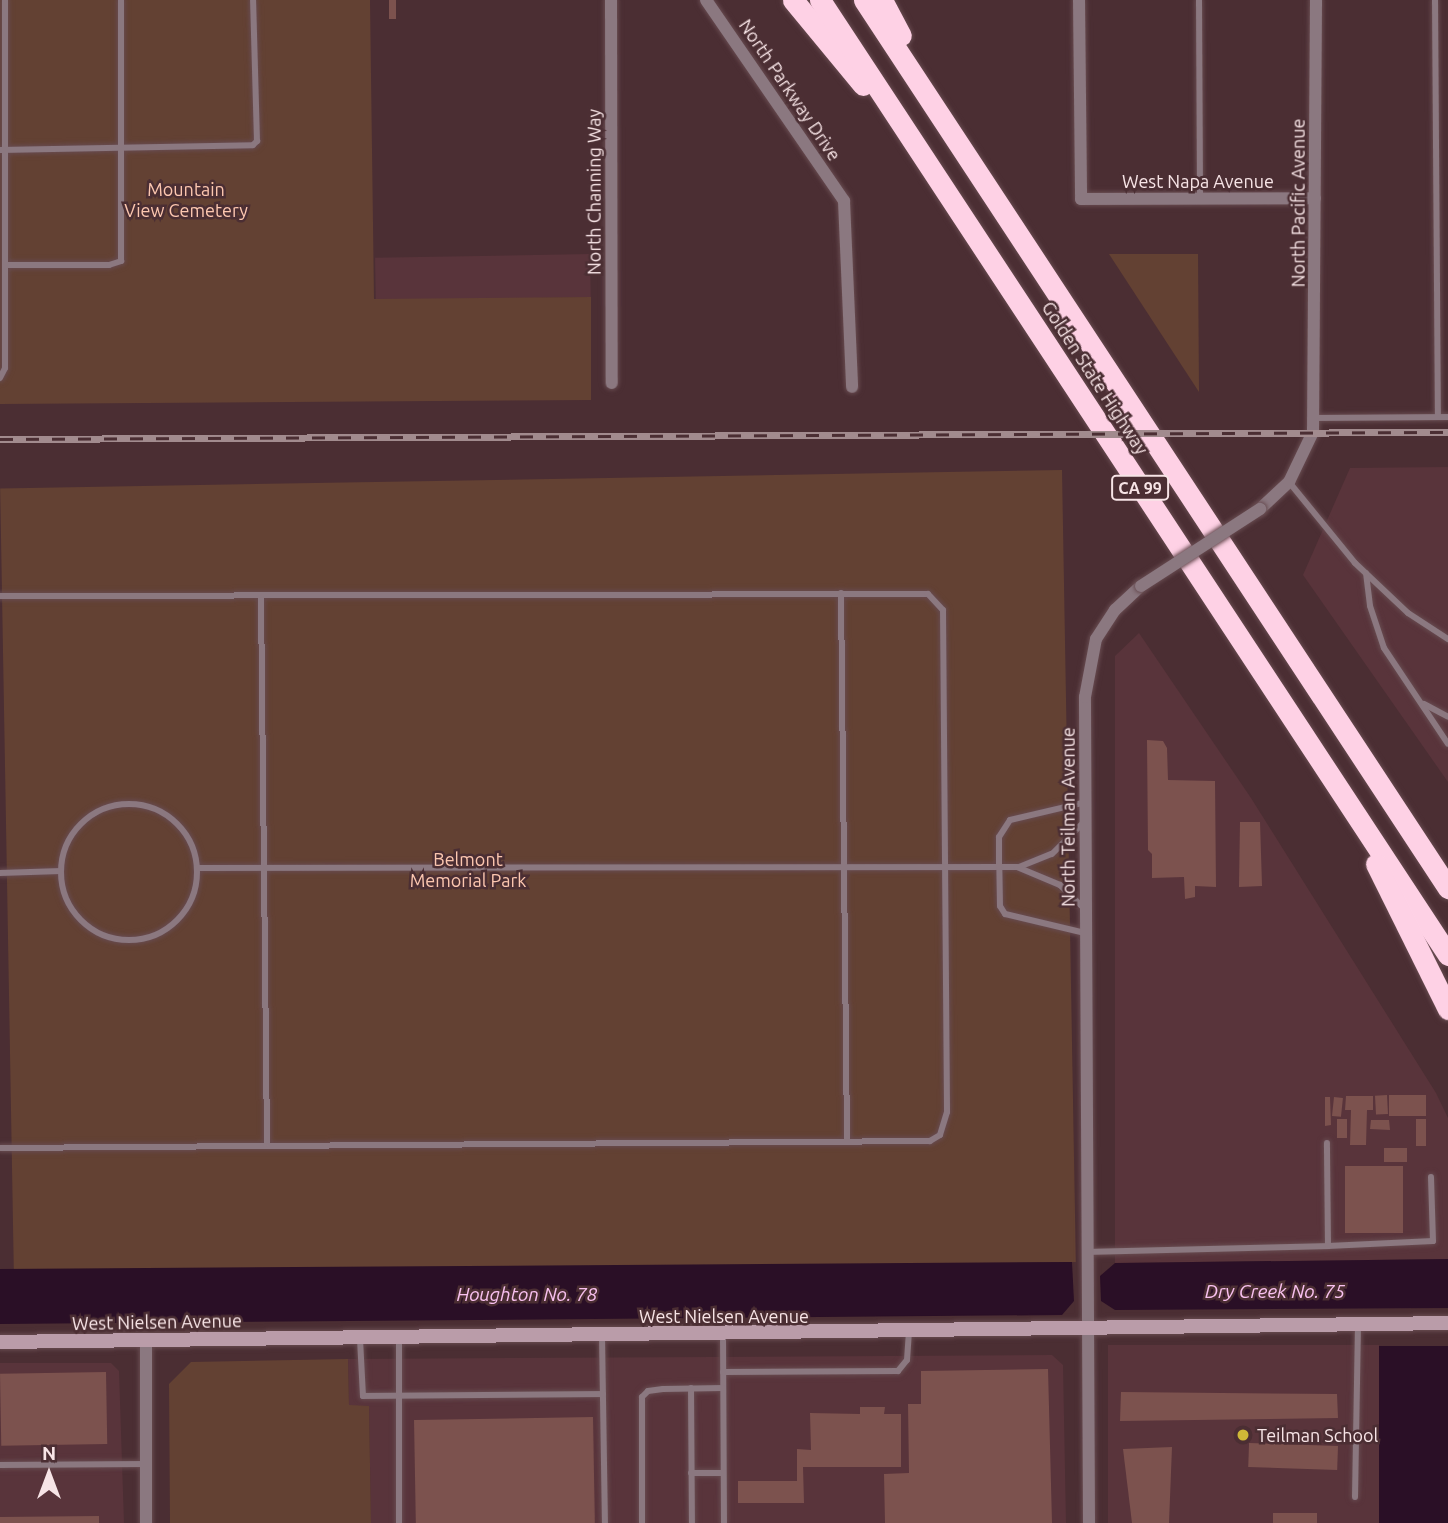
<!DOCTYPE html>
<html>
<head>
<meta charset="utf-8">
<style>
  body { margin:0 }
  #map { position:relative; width:1448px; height:1523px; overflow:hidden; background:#4b2e33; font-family:Ubuntu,sans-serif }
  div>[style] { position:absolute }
  .built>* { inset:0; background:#59343b; transform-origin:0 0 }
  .green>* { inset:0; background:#634133; transform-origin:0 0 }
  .water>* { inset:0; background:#2a0f26; transform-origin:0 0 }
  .building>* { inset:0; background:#7c524e; transform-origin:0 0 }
  .roads { filter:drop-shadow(0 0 2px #674b50) drop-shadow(0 0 2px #674b50) }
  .lane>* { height:6px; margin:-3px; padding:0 3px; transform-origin:3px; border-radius:3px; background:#8b7880 }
  .lane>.ring { margin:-3px; padding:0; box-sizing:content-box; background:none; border:6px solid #8b7880; border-radius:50% }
  .street>* { height:12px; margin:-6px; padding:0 6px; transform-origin:6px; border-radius:6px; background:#8b7880 }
  .secondary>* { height:14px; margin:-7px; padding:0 7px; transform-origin:7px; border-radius:7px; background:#ba9ca9 }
  .highway>* { height:21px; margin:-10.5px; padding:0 10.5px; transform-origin:10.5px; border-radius:10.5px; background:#fed1e5 }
  .rail>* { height:7px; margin-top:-3.5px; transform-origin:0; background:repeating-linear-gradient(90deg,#4b2e33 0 13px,#a28b8e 0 26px); box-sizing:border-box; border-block:2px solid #a28b8e }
  .bridges { filter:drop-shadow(0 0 2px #674b50) drop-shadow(0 0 2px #674b50) }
  .street-bridge>* { height:12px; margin:-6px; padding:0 6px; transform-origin:6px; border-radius:6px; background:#8b7880 }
  .dots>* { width:19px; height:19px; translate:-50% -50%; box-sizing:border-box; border:4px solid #4b2e33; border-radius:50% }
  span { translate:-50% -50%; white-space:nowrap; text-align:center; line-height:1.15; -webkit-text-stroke:5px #4b2e33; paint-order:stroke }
  .shield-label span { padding:2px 5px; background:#4b2e33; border:2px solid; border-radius:5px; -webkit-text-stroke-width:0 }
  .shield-label { font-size:16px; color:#f7e4e6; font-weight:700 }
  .street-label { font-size:18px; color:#f7e4e6 }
  .park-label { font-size:18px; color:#fdc7b0 }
  .poi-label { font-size:18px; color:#f7e4e6 }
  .left { translate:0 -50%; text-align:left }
  .water-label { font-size:19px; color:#f9c1f0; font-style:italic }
  .north { position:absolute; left:14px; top:1439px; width:70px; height:70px; -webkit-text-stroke:5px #4b2e33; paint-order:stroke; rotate:0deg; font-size:19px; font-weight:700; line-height:28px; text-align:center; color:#f7e4e6 }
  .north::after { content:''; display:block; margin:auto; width:24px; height:32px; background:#f7e4e6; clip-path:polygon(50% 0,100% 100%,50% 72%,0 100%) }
</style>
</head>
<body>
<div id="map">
  <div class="built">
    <div style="left:590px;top:254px;width:43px;height:215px;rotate:89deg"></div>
    <div style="clip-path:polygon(1448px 467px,1448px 782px,1303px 575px,1350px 468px)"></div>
    <div style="clip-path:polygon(1139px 633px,1251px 798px,1436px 1093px,1448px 1118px,1448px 1259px,1115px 1263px,1115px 656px)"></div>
    <div style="left:1379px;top:1345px;width:178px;height:271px;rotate:90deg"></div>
    <div style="clip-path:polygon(1052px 1355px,1063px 1365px,1066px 1523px,371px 1523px,369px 1407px,349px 1406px,348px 1359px)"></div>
    <div style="clip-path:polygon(0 1363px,111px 1363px,119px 1371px,124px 1523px,0 1523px)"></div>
  </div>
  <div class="green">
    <div style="clip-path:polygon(0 0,370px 0,374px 299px,591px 297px,591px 400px,0 404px)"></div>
    <div style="clip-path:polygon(1109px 254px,1198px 254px,1199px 392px)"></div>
    <div style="left:1062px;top:470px;width:792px;height:1062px;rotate:89deg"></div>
    <div style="clip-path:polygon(348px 1359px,349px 1405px,369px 1406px,371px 1523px,170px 1523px,169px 1384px,191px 1362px)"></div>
  </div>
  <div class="water">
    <div style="clip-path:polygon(1448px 1259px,1448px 1308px,1115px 1310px,1101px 1301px,1100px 1276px,1115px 1263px)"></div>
    <div style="clip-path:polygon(1072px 1262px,1074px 1301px,1062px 1315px,0 1324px,0 1269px)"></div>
    <div style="left:1448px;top:1346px;width:177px;height:69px;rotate:90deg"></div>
  </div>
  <div class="building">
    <div style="left:389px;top:0;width:7px;height:19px"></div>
    <div style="clip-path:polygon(1147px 740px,1163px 741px,1167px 748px,1168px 780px,1215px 781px,1216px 887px,1195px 886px,1195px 897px,1185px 899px,1184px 877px,1152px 878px,1152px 854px,1148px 850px)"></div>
    <div style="clip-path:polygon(1240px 822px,1260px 822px,1262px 886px,1239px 887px)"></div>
    <div style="left:1387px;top:1095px;width:19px;height:12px;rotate:87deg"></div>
    <div style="left:1389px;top:1095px;width:37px;height:21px"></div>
    <div style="clip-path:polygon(1346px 1096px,1373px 1096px,1373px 1110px,1367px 1110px,1366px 1145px,1350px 1145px,1351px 1110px,1345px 1110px)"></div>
    <div style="clip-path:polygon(1325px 1097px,1330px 1097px,1331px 1125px,1325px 1126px)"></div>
    <div style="left:1334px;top:1097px;width:9px;height:19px;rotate:6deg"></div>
    <div style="left:1337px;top:1119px;width:10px;height:19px"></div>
    <div style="left:1416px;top:1119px;width:10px;height:27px"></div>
    <div style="clip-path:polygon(1371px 1120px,1389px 1120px,1390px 1130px,1370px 1129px)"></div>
    <div style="left:1384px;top:1148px;width:23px;height:14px"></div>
    <div style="left:1345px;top:1166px;width:58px;height:67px"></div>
    <div style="clip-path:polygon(1048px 1369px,1052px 1523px,885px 1523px,884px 1474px,909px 1473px,908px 1404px,921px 1404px,921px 1371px)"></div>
    <div style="left:106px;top:1372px;width:72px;height:106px;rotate:89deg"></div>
    <div style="clip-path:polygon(1121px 1392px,1337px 1394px,1338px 1418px,1120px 1421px)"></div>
    <div style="clip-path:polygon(860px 1407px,885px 1407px,884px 1414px,901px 1414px,901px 1467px,803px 1467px,804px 1503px,738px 1503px,738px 1481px,797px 1481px,797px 1449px,811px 1450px,810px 1413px,860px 1414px)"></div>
    <div style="left:593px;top:1417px;width:106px;height:179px;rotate:89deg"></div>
    <div style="left:1338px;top:1446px;width:24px;height:89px;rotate:92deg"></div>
    <div style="clip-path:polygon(1172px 1447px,1169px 1523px,1132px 1523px,1123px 1449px)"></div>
    <div style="left:1273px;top:1513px;width:44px;height:10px"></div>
    <div style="clip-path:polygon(99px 1516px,99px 1523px,0 1523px,0 1517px)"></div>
  </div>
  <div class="roads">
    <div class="lane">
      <div style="left:1199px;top:0;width:198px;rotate:89.7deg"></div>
      <div style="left:1435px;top:0;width:417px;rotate:89.6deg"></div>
      <div style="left:0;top:150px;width:253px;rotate:-1.1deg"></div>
      <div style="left:253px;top:145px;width:6px;rotate:-45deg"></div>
      <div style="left:257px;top:141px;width:141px;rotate:-91.6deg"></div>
      <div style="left:5px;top:265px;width:104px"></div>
      <div style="left:109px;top:265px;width:13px;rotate:-18deg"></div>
      <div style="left:121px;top:261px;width:261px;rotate:-90deg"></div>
      <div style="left:0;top:378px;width:11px;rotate:-63deg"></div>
      <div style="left:5px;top:368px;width:368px;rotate:-90deg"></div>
      <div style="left:1315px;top:418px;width:133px;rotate:-0.4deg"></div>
      <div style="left:1289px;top:482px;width:104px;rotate:50.8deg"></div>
      <div style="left:1355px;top:563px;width:73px;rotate:43.3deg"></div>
      <div style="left:1408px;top:613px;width:48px;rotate:33deg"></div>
      <div style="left:1366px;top:573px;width:33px;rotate:83deg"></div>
      <div style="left:1370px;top:606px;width:44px;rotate:71.6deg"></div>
      <div style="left:1384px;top:648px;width:115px;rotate:56.3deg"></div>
      <div style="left:841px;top:593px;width:549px;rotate:89.37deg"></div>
      <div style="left:0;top:596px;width:928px;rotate:-0.12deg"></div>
      <div style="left:928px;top:594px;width:22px;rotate:47deg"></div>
      <div style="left:943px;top:610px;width:502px;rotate:89.54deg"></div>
      <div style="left:947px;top:1112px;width:24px;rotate:107deg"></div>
      <div style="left:940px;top:1135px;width:12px;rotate:149deg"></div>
      <div style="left:930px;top:1141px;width:930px;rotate:179.57deg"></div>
      <div style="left:261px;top:597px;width:547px;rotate:89.37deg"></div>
      <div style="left:1424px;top:704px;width:27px;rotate:28deg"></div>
      <div class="ring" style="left:61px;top:804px;width:130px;height:130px"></div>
      <div style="left:1019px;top:867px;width:35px;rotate:-22deg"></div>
      <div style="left:1052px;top:854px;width:44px;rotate:-45deg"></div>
      <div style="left:197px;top:868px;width:820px;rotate:-0.07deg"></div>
      <div style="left:1017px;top:867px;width:47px;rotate:22.7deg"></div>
      <div style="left:1060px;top:885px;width:35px;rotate:44deg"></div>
      <div style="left:0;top:873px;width:61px;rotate:-1.9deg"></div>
      <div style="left:1085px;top:933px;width:82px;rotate:-166.6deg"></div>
      <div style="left:1005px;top:914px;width:9px;rotate:-122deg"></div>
      <div style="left:1000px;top:906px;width:39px;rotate:-91deg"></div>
      <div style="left:999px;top:867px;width:30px;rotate:-90deg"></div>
      <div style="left:999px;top:837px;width:20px;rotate:-57deg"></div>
      <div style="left:1010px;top:820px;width:78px;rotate:-13.3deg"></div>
      <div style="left:1328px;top:1246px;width:105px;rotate:-2.7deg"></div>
      <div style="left:1433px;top:1241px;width:64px;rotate:-91.8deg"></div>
      <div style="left:1088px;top:1252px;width:240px;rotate:-1.4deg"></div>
      <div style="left:1328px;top:1246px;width:103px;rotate:-90.6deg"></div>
      <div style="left:723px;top:1335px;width:188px;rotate:89.7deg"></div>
      <div style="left:602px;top:1336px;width:187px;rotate:89.1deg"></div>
      <div style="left:399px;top:1338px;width:185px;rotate:90deg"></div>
      <div style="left:360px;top:1339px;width:57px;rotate:87deg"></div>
      <div style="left:363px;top:1396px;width:240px;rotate:-0.5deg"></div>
      <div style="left:723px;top:1372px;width:175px;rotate:-0.3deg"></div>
      <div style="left:898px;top:1371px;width:14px;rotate:-51deg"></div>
      <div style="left:907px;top:1360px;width:27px;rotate:-86deg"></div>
      <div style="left:691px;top:1388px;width:135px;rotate:89.6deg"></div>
      <div style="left:0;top:1465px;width:145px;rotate:-0.4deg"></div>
      <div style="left:691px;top:1473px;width:32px"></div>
      <div style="left:1355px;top:1497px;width:171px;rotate:-89deg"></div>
      <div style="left:642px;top:1523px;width:126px;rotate:-90deg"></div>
      <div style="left:642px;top:1397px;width:8px;rotate:-45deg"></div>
      <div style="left:648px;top:1391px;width:15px;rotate:-8deg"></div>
      <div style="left:663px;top:1389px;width:60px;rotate:-1deg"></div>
    </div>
    <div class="street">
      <div style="left:611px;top:0;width:383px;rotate:89.9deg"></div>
      <div style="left:706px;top:0;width:244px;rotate:55.5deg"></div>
      <div style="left:844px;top:201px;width:186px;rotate:87.5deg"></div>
      <div style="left:1079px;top:0;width:199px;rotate:89.4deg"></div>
      <div style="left:1081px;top:199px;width:234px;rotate:-0.2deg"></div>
      <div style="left:1260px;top:509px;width:40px;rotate:-43deg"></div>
      <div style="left:1289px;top:482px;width:55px;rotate:-64.4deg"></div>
      <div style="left:1313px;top:432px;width:432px;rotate:-89.6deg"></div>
      <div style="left:146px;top:1523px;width:181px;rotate:-90deg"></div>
      <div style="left:1089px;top:1523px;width:826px;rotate:-90.28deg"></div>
      <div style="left:1085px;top:697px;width:59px;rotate:-79.3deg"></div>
      <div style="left:1096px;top:639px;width:35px;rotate:-57deg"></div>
      <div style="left:1115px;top:610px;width:35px;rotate:-43deg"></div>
    </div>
    <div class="secondary">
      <div style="left:0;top:1342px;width:1448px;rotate:-0.75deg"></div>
    </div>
    <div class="highway">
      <div style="left:793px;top:0;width:110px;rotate:50.5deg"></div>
      <div style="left:820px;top:0;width:1143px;rotate:56.67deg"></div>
      <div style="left:864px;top:0;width:1063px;rotate:56.67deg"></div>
      <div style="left:882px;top:0;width:40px;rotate:62deg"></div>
      <div style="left:1376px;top:864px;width:162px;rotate:63.6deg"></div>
    </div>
  </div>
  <div class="rail">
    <div style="left:0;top:439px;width:1448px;rotate:-0.28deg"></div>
  </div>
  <div class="bridges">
    <div class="street-bridge">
      <div style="left:1141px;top:586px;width:142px;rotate:-32.9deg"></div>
    </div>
  </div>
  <div class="dots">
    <div style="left:1243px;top:1435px;background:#cfb837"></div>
  </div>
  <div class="shield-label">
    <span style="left:1140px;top:488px">CA 99</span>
  </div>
  <div class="street-label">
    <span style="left:790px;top:90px;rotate:56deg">North Parkway Drive</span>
    <span style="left:1198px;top:181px">West Napa Avenue</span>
    <span style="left:594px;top:192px;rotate:-90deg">North Channing Way</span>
    <span style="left:1298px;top:203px;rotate:-90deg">North Pacific Avenue</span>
    <span style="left:1095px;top:378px;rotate:57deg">Golden State Highway</span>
    <span style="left:1068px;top:817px;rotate:-90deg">North Teilman Avenue</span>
    <span style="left:724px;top:1316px">West Nielsen Avenue</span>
    <span style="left:157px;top:1322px;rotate:-1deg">West Nielsen Avenue</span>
  </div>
  <div class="park-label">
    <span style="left:186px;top:200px">Mountain<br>View Cemetery</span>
    <span style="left:468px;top:870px">Belmont<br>Memorial Park</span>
  </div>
  <div class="poi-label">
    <span class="left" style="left:1257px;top:1435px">Teilman School</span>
  </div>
  <div class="water-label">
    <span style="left:1275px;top:1292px">Dry Creek No. 75</span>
    <span style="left:527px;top:1295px">Houghton No. 78</span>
  </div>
  <div class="north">N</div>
</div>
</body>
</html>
